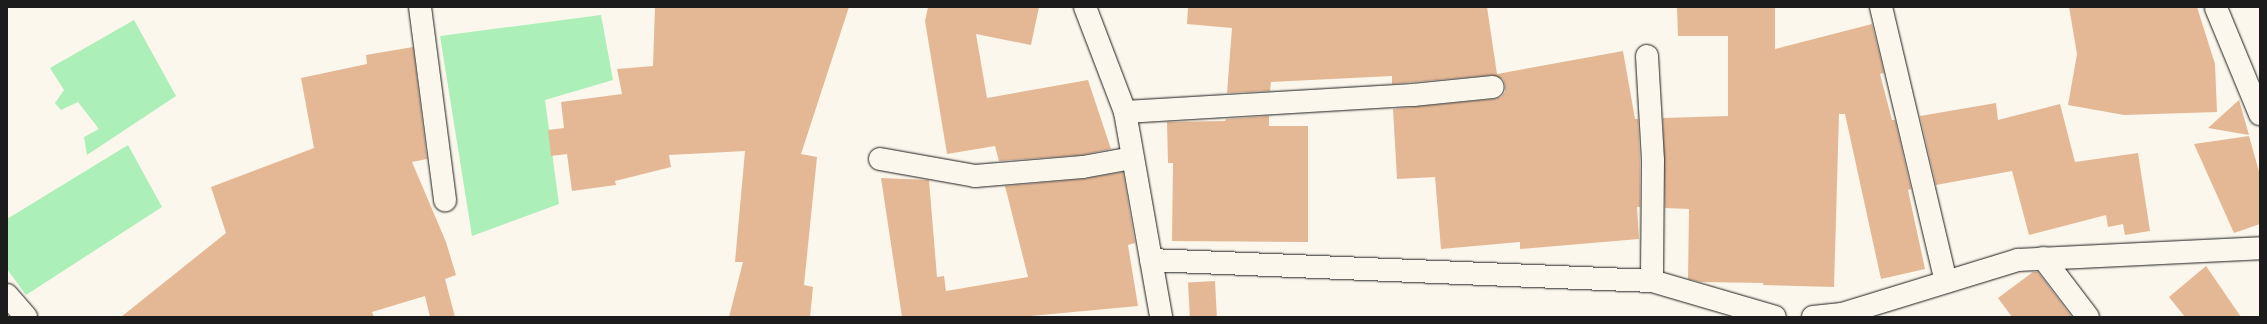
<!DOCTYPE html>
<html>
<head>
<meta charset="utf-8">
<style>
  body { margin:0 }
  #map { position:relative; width:2267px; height:324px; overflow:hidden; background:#fbf7ec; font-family:Delius,sans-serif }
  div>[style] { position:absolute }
  .green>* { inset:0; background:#adefb8 }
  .building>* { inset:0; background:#e5b895; transform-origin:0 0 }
  .roads { filter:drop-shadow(0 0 1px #1c1c1c) drop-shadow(0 0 1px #1c1c1c) }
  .minor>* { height:22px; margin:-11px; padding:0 11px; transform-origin:11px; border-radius:11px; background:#fbf7ec }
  span { translate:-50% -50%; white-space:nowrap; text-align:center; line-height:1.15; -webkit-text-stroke:4px #fbf7ec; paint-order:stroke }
  .frame { position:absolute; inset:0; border:8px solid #1c1c1c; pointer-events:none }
</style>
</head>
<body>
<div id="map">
  <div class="green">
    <div style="clip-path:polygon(601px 15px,613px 80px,545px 100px,559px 204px,472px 236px,440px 36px)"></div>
    <div style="clip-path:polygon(134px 20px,176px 96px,87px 155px,84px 137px,99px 129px,78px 102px,61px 110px,55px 103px,64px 90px,50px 68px)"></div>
    <div style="clip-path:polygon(128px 145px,162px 207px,26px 295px,7px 269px,7px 219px)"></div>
  </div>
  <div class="building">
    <div style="clip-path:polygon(655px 7px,849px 7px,801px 154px,817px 157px,804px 285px,813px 287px,810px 317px,729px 317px,743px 262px,735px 262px,745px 151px,669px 155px,671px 167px,615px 181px,616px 185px,572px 191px,567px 154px,551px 156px,548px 130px,564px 128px,561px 102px,622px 94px,617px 69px,653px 66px)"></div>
    <div style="clip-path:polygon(928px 7px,1039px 7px,1031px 45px,976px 34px,987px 98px,1088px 80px,1111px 149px,1081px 155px,999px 161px,995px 146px,947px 154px,925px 21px)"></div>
    <div style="clip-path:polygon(1188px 7px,1487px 7px,1497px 74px,1623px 51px,1635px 119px,1638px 119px,1640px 161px,1640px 207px,1637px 207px,1639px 239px,1520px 249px,1520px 242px,1441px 249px,1435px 177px,1397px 179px,1393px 109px,1495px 99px,1501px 97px,1505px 92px,1505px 85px,1503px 79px,1492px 75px,1392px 84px,1392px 76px,1271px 82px,1270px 91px,1227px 93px,1232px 28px,1187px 24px)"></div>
    <div style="clip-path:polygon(1677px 7px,1775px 7px,1775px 49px,1872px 24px,1884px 73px,1880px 74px,1892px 120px,1895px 120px,1911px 189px,1908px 190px,1925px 269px,1881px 279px,1845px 114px,1839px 114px,1834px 287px,1763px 285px,1763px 283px,1701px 282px,1688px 279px,1689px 209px,1665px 208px,1663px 118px,1728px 116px,1728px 36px,1678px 36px)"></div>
    <div style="clip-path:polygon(2069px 7px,2197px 7px,2215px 64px,2217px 112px,2124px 115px,2068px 105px,2077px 54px)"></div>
    <div style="clip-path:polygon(413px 47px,427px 159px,412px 162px,446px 242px,456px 275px,445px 279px,455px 317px,430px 317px,425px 296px,372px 312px,374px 317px,121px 317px,226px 233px,211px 187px,314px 148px,301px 78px,367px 64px,366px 55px)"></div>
    <div style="clip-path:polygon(2239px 100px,2249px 135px,2208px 128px)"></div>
    <div style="clip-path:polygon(1996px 103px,1998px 120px,2060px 104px,2075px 162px,2138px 153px,2150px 231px,2125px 235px,2123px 224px,2108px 227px,2106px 215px,2029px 235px,2012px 171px,1936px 185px,1920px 116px)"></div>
    <div style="clip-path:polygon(1269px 116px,1269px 126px,1308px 126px,1308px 242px,1172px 241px,1173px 163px,1168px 163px,1167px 122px,1225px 121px,1226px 119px)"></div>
    <div style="clip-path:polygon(2249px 136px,2260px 175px,2260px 224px,2234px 233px,2194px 144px)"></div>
    <div style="clip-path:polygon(1123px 172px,1135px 243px,1128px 245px,1138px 306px,1020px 317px,902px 317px,881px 178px,929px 180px,937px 277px,944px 276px,946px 291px,1028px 277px,1005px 186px,1084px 179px)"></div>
    <div style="clip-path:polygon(2206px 266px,2241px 317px,2185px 317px,2169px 297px)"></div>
    <div style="clip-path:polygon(2033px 272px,2038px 272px,2072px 317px,2012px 317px,1998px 298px)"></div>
    <div style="left:1215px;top:281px;width:36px;height:27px;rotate:87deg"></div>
  </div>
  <div class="roads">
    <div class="minor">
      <div style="left:420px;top:7px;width:195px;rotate:82.6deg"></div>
      <div style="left:1085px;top:7px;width:112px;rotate:69.1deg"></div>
      <div style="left:1125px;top:112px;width:208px;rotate:80deg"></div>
      <div style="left:1881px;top:7px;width:282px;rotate:76.7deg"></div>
      <div style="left:2216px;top:8px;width:115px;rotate:67.5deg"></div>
      <div style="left:1647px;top:56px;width:105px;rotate:86.7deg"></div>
      <div style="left:1653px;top:161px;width:120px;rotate:90.5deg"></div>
      <div style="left:1125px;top:112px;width:289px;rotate:-3.4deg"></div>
      <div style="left:1413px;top:95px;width:80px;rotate:-5.7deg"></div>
      <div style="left:880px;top:159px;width:97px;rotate:10.1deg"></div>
      <div style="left:975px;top:176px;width:108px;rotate:-4.8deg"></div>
      <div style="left:1083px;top:167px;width:50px;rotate:-10.4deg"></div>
      <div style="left:2043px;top:258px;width:74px;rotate:52.7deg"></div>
      <div style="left:1151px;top:260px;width:501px;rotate:2.4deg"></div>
      <div style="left:1652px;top:281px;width:128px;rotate:16.3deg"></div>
      <div style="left:7px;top:295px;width:29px;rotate:49deg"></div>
      <div style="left:1813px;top:317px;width:29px;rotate:-6deg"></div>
      <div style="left:1842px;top:314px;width:184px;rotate:-17.1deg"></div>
      <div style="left:2018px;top:260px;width:242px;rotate:-2.8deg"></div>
    </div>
  </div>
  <div class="frame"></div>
</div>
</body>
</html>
